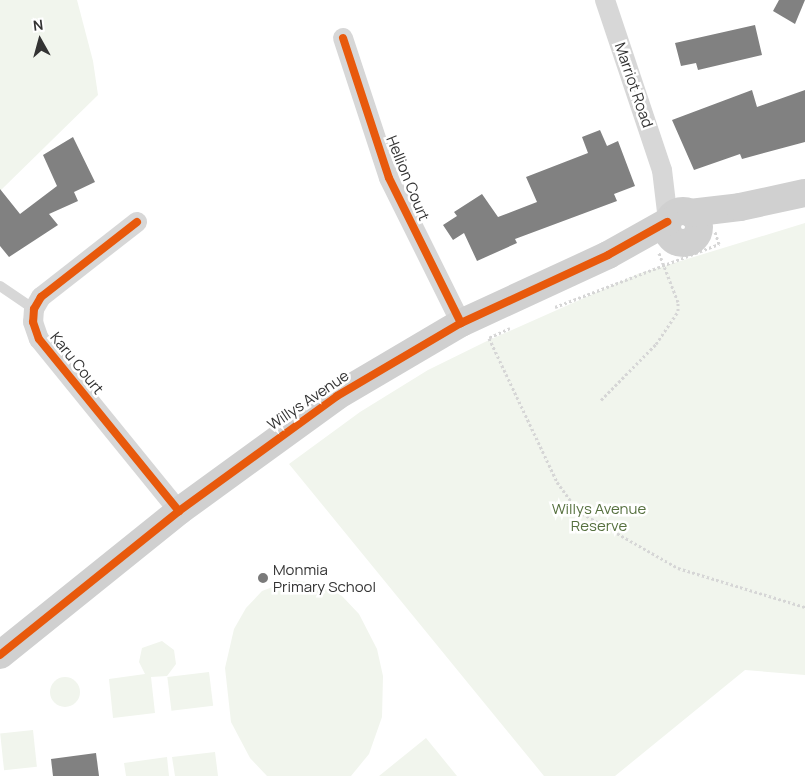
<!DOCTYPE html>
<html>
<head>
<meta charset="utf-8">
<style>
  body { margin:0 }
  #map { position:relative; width:805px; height:776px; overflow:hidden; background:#fff; font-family:Manrope,sans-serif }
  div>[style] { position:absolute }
  .green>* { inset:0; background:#f1f5ed; transform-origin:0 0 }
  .round { border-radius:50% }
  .building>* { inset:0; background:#818181 }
  .path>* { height:3px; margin-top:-1.5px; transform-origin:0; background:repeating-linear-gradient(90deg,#d6d6d6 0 2.5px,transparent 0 5px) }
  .lane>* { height:10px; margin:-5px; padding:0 5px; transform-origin:5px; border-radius:5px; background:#d7d7d7 }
  .street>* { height:20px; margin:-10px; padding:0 10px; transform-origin:10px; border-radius:10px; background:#d7d7d7 }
  .secondary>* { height:28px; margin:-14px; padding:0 14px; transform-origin:14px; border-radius:14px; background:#d0d0d0 }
  .secondary>.ring { margin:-14px; padding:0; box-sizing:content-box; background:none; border:28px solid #d0d0d0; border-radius:50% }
  .cycleway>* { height:8px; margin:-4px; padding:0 4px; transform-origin:4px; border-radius:4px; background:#e8590c }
  .dots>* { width:14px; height:14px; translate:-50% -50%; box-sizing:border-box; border:2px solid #fff; border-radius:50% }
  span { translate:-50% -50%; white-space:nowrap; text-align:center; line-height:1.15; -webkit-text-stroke:5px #fff; paint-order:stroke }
  .street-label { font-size:15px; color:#333 }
  .park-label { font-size:15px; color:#56703f }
  .poi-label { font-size:15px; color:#333 }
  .left { translate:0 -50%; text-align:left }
  .north { position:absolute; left:15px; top:15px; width:50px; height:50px; -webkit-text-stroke:4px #fff; paint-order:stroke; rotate:353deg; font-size:14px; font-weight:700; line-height:20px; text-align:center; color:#333 }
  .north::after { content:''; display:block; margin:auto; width:18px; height:22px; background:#333; clip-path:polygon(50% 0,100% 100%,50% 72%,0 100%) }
</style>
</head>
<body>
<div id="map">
  <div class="green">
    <div style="clip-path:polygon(0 0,77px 0,93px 61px,98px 95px,0 191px)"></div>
    <div style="clip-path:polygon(805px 223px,805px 675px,745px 670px,615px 776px,544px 776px,289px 464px,360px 412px,428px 370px,487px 341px,638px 274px)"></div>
    <div style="clip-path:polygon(291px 580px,322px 584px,342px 596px,359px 614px,377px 649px,383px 676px,382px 717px,369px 754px,351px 776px,267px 776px,250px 758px,231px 722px,225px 668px,234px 629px,246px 608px,262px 591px)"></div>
    <div style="clip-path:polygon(162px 641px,174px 650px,176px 664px,167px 676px,151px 677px,155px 713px,113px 718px,109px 679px,145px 674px,139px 662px,142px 648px)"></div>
    <div style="left:209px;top:672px;width:34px;height:42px;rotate:83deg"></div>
    <div class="round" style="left:50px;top:677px;width:30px;height:30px"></div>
    <div style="left:33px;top:730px;width:37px;height:33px;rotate:84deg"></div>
    <div style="clip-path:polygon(426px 738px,457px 776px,379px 776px)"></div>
    <div style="clip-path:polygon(215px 752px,218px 776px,175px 776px,172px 757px)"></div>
    <div style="clip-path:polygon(167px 757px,169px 776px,126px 776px,124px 763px)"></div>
  </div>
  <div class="building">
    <div style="clip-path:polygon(779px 0,805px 0,795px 24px,773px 11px)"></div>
    <div style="clip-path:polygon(755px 25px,762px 55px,698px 70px,696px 63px,681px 66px,675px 43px)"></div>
    <div style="clip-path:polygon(752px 90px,757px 107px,805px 90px,805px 142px,742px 159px,740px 154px,694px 170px,672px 120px)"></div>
    <div style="clip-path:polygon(600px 130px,607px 146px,618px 141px,635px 186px,614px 194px,617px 201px,515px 239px,517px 243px,477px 261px,464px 233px,453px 240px,443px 225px,457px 216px,454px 212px,482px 194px,498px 217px,537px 202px,526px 177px,588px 153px,582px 137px)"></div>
    <div style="clip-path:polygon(73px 137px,95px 182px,74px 192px,78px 201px,49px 214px,58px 225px,9px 257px,0 246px,0 189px,20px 214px,57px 186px,43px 155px)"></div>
    <div style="clip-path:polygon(96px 753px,99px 776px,53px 776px,51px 759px)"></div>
  </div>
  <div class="path">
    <div style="left:555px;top:307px;width:176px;rotate:-21deg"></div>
    <div style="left:719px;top:244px;width:13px;rotate:-108deg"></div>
    <div style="left:510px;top:328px;width:23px;rotate:155deg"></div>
    <div style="left:489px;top:338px;width:159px;rotate:64.7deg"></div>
    <div style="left:557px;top:482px;width:36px;rotate:54deg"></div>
    <div style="left:578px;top:511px;width:115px;rotate:29.7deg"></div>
    <div style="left:678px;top:568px;width:133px;rotate:17.1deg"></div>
    <div style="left:601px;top:400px;width:78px;rotate:-45.5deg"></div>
    <div style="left:656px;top:344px;width:40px;rotate:-56deg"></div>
    <div style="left:678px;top:311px;width:9px;rotate:-90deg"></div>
    <div style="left:678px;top:302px;width:53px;rotate:-111.2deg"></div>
  </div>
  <div class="lane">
    <div style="left:0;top:286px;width:41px;rotate:34.1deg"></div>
  </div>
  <div class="street">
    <div style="left:605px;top:0;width:179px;rotate:71.5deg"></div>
    <div style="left:662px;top:170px;width:50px;rotate:83.2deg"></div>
    <div style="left:343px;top:38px;width:147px;rotate:71.8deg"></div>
    <div style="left:389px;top:178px;width:162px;rotate:63.6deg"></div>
    <div style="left:137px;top:222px;width:122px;rotate:142deg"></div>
    <div style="left:41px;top:297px;width:14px;rotate:120deg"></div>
    <div style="left:34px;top:309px;width:13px;rotate:94deg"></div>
    <div style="left:33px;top:322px;width:18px;rotate:71deg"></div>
    <div style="left:39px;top:339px;width:222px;rotate:50.9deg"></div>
  </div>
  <div class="secondary">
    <div class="ring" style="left:667px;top:211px;width:4px;height:4px"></div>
    <div style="left:690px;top:213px;width:50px;rotate:-6.8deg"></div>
    <div style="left:740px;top:207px;width:66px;rotate:-12.2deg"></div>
    <div style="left:0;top:655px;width:230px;rotate:-38.8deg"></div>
    <div style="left:179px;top:511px;width:195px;rotate:-36deg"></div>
    <div style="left:337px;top:396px;width:144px;rotate:-30.5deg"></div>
    <div style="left:461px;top:323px;width:162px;rotate:-24.8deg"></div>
    <div style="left:608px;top:255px;width:68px;rotate:-29.2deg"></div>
  </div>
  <div class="cycleway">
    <div style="left:343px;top:38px;width:147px;rotate:71.8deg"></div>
    <div style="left:389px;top:178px;width:162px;rotate:63.6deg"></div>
    <div style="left:137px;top:222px;width:122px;rotate:142deg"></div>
    <div style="left:41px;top:297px;width:14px;rotate:120deg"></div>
    <div style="left:34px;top:309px;width:13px;rotate:94deg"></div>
    <div style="left:33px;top:322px;width:18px;rotate:71deg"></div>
    <div style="left:39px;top:339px;width:222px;rotate:50.9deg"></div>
    <div style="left:0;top:655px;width:230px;rotate:-38.8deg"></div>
    <div style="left:179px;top:511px;width:195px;rotate:-36deg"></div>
    <div style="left:337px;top:396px;width:144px;rotate:-30.5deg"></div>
    <div style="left:461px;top:323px;width:162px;rotate:-24.8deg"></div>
    <div style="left:608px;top:255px;width:68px;rotate:-29.2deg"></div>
  </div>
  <div class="dots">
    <div style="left:263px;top:578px;background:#7a7a7a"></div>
  </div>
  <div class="street-label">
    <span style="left:634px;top:85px;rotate:71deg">Marriot Road</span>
    <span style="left:408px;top:178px;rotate:68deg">Hellion Court</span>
    <span style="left:77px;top:363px;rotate:51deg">Karu Court</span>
    <span style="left:308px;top:400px;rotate:-34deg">Willys Avenue</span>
  </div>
  <div class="park-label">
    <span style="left:599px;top:517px">Willys Avenue<br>Reserve</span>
  </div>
  <div class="poi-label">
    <span class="left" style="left:273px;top:578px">Monmia<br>Primary School</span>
  </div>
  <div class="north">N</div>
</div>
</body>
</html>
